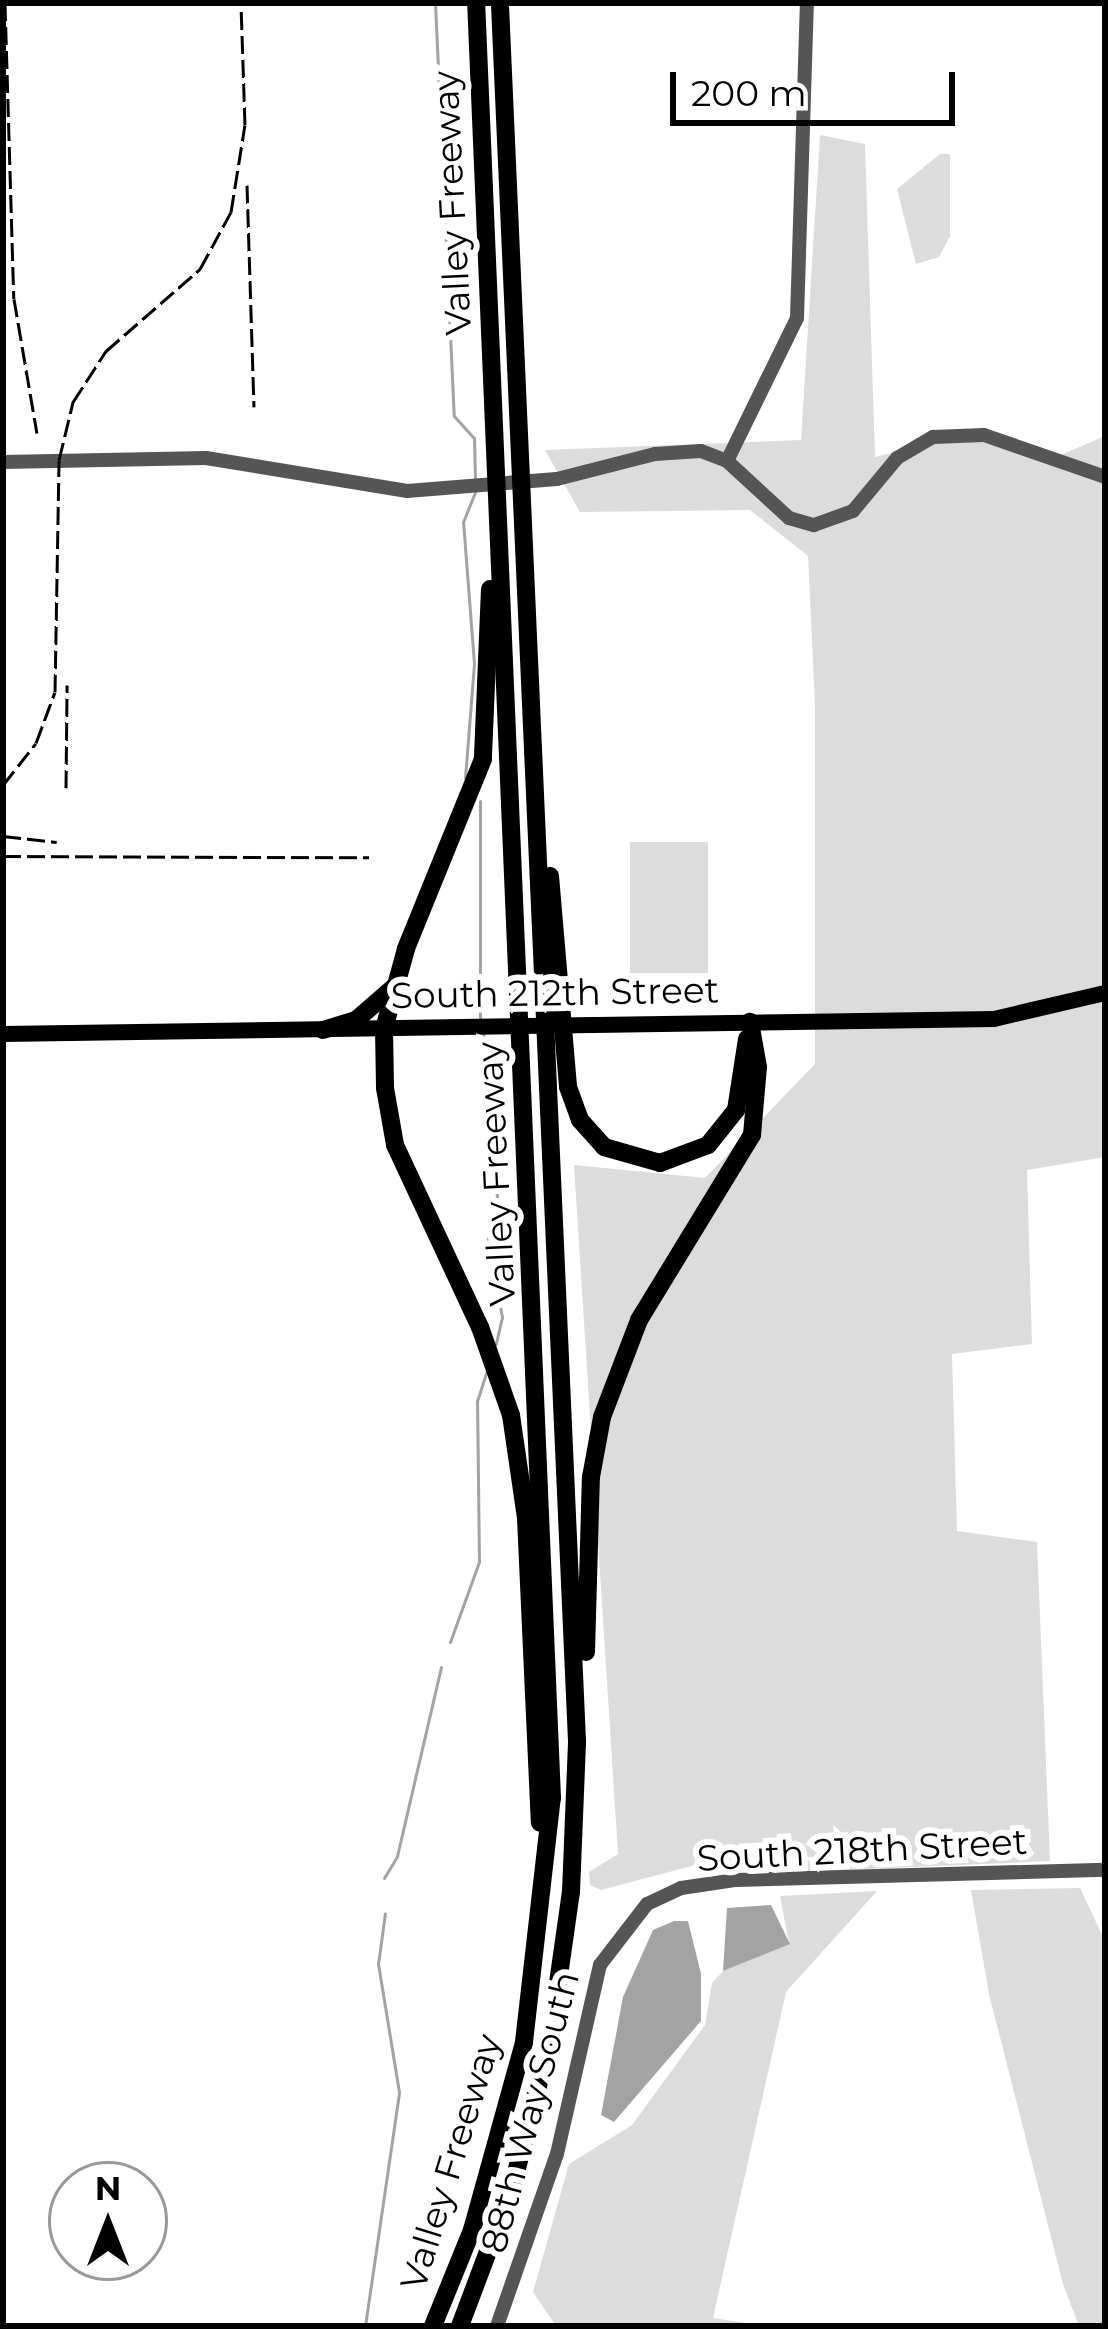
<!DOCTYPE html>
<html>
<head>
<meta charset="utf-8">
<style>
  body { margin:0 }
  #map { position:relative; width:1108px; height:2329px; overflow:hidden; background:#fff; font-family:Montserrat,sans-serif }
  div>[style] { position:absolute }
  .green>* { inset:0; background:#dcdcdc; transform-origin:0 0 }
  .water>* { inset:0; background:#a3a3a3 }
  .stream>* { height:3px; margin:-1.5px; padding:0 1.5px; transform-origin:1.5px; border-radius:1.5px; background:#a3a3a3 }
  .minor>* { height:14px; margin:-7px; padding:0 7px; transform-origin:7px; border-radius:7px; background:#555 }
  .major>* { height:16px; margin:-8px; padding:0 8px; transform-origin:8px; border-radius:8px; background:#000 }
  .highway>* { height:18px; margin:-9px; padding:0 9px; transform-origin:9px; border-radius:9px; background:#000 }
  .rail>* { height:3px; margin-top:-1.5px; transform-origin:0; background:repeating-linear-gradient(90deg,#000 0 18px,transparent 0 24px) }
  span { translate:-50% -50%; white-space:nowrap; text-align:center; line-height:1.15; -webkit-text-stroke:12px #fff; paint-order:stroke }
  .street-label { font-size:36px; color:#000 }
  .frame { position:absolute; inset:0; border:6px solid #000; pointer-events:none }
  .north { position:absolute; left:48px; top:2161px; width:120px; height:120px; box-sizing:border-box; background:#fff; border:3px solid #999; border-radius:50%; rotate:0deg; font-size:33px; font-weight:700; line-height:48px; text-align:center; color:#000 }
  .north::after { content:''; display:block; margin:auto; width:42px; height:54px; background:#000; clip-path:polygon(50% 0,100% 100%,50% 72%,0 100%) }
  .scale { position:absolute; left:670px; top:72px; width:285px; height:54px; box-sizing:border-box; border:6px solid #000; border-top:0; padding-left:15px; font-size:36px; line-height:42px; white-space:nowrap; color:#000; -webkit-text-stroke:9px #fff; paint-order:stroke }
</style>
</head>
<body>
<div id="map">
  <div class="green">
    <div style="clip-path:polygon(820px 135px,865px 144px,875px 457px,970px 433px,1049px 460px,1105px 436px,1105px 1157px,1027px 1170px,1032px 1344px,952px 1354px,957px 1531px,1037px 1542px,1050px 1861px,771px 1873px,722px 1858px,601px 1890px,590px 1885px,589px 1872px,618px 1854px,574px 1165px,705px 1178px,815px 1064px,815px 705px,808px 556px,750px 510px,580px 512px,545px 450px,801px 440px)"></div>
    <div style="clip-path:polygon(940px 154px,950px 154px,950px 236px,939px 257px,916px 264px,897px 189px)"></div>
    <div style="left:708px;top:842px;width:131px;height:78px;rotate:90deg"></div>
    <div style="clip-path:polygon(1080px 1888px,1105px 1941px,1105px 2326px,1079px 2326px,1063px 2284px,989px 1994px,971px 1890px)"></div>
    <div style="clip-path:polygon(877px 1891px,786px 1992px,713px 2318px,765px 2326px,556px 2326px,533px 2292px,569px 2164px,632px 2125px,705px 2025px,712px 1983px,723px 1971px,789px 1944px,780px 1896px)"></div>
  </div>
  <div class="water">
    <div style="clip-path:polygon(771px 1905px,790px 1944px,723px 1971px,727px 1908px)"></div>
    <div style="clip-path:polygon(674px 1921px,688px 1921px,701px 1974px,701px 2021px,614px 2122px,601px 2115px,623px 1997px,653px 1930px)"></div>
  </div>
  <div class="stream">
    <div style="left:435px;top:3px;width:413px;rotate:87.4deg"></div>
    <div style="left:454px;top:416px;width:30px;rotate:48deg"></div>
    <div style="left:474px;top:438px;width:42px;rotate:88.6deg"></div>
    <div style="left:465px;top:778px;width:114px;rotate:-85.5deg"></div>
    <div style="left:474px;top:664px;width:142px;rotate:-94.4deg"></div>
    <div style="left:463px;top:522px;width:35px;rotate:-68deg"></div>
    <div style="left:480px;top:1018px;width:217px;rotate:-90deg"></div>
    <div style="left:483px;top:1033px;width:79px;rotate:79.8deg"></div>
    <div style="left:497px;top:1111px;width:31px;rotate:111deg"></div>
    <div style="left:486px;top:1140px;width:57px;rotate:78.9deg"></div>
    <div style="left:497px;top:1196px;width:48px;rotate:102deg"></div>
    <div style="left:487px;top:1243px;width:76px;rotate:78.5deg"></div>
    <div style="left:502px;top:1317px;width:28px;rotate:103deg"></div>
    <div style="left:450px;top:1642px;width:85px;rotate:-70.1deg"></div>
    <div style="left:479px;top:1562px;width:161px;rotate:-90.7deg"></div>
    <div style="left:477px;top:1401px;width:33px;rotate:-72deg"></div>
    <div style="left:384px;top:1878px;width:26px;rotate:-59deg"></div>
    <div style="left:397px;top:1856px;width:194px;rotate:-76.9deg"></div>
    <div style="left:365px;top:2326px;width:236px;rotate:-81.7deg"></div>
    <div style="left:399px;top:2092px;width:130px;rotate:-99.3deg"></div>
    <div style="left:378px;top:1964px;width:51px;rotate:-82.2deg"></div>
  </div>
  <div class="minor">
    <div style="left:727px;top:461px;width:159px;rotate:-63.9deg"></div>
    <div style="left:797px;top:318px;width:315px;rotate:-88.2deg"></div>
    <div style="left:3px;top:462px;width:203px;rotate:-1.1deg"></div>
    <div style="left:206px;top:458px;width:204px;rotate:9.3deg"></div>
    <div style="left:407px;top:491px;width:150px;rotate:-4.6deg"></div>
    <div style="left:557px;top:479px;width:101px;rotate:-14.3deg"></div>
    <div style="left:655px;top:454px;width:46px;rotate:-3.7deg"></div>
    <div style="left:701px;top:451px;width:28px;rotate:21deg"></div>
    <div style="left:727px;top:461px;width:84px;rotate:42.6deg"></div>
    <div style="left:789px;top:518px;width:26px;rotate:16deg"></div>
    <div style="left:814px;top:525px;width:41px;rotate:-19.7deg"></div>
    <div style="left:853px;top:511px;width:69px;rotate:-50.3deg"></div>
    <div style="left:897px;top:458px;width:42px;rotate:-30.3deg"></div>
    <div style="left:933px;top:437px;width:51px;rotate:-2.2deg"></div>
    <div style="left:984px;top:435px;width:128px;rotate:19.1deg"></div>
    <div style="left:497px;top:2326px;width:182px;rotate:-70.8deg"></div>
    <div style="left:557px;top:2154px;width:194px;rotate:-77.2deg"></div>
    <div style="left:600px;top:1965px;width:77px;rotate:-52.4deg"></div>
    <div style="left:647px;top:1904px;width:38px;rotate:-25deg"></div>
    <div style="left:681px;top:1888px;width:56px;rotate:-8.3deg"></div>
    <div style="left:736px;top:1880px;width:369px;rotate:-1.6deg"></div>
  </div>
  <div class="major">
    <div style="left:3px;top:1034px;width:991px;rotate:-0.87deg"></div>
    <div style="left:994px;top:1019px;width:114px;rotate:-13.2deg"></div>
  </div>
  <div class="highway">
    <div style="left:490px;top:589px;width:170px;rotate:92.4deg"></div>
    <div style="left:483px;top:759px;width:205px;rotate:112.1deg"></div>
    <div style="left:406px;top:949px;width:83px;rotate:105.4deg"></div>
    <div style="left:384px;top:1029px;width:59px;rotate:89deg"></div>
    <div style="left:385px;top:1088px;width:58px;rotate:80deg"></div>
    <div style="left:395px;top:1145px;width:201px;rotate:65deg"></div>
    <div style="left:480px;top:1327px;width:93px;rotate:70.6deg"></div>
    <div style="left:511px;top:1415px;width:104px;rotate:81.7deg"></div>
    <div style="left:526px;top:1518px;width:305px;rotate:87.4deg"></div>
    <div style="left:550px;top:876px;width:212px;rotate:85.1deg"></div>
    <div style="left:568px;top:1087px;width:35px;rotate:70deg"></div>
    <div style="left:580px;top:1120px;width:36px;rotate:48deg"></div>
    <div style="left:604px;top:1147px;width:58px;rotate:15.9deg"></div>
    <div style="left:660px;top:1163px;width:51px;rotate:-20.6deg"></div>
    <div style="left:708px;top:1145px;width:45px;rotate:-51.3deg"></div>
    <div style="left:736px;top:1110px;width:72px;rotate:-81.2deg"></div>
    <div style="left:323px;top:1030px;width:34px;rotate:-17deg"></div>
    <div style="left:356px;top:1020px;width:50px;rotate:-41deg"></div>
    <div style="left:586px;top:1652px;width:175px;rotate:-88.4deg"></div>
    <div style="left:591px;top:1477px;width:61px;rotate:-79.6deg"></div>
    <div style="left:602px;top:1417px;width:104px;rotate:-69.1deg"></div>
    <div style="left:639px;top:1320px;width:217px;rotate:-58.6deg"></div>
    <div style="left:752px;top:1135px;width:68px;rotate:-85deg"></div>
    <div style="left:758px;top:1067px;width:46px;rotate:-100.1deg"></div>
    <div style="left:433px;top:2326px;width:104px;rotate:-67.9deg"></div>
    <div style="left:472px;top:2230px;width:195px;rotate:-74.5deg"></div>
    <div style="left:524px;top:2042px;width:246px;rotate:-83.5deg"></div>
    <div style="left:552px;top:1798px;width:1797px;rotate:-92.42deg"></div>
    <div style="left:460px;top:2326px;width:147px;rotate:-69.4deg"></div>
    <div style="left:512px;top:2188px;width:154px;rotate:-75.7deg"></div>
    <div style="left:550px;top:2039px;width:148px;rotate:-81.9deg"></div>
    <div style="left:571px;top:1892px;width:151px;rotate:-87.7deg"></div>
    <div style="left:577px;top:1741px;width:1740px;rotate:-92.54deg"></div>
  </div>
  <div class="rail">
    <div style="left:5px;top:3px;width:296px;rotate:88.3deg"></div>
    <div style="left:14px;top:299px;width:136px;rotate:80.3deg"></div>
    <div style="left:247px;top:185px;width:222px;rotate:88.2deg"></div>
    <div style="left:3px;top:785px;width:53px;rotate:-51.8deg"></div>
    <div style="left:36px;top:743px;width:54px;rotate:-69.6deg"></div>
    <div style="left:55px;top:692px;width:232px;rotate:-89deg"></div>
    <div style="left:59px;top:460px;width:60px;rotate:-76.4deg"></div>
    <div style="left:73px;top:402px;width:61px;rotate:-57.1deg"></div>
    <div style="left:106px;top:351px;width:125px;rotate:-41.1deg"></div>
    <div style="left:200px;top:269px;width:65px;rotate:-61.5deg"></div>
    <div style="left:231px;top:212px;width:88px;rotate:-80.9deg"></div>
    <div style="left:245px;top:125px;width:122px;rotate:-91.9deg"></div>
    <div style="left:66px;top:788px;width:103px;rotate:-89.4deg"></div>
    <div style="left:3px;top:836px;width:54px;rotate:6.3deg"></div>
    <div style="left:3px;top:856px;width:366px;rotate:0.2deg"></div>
  </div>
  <div class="street-label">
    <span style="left:452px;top:203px;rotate:-93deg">Valley Freeway</span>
    <span style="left:555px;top:993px;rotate:-1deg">South 212th Street</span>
    <span style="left:496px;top:1174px;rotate:-93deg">Valley Freeway</span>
    <span style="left:862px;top:1850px;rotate:-3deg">South 218th Street</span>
    <span style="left:530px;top:2112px;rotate:-75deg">88th Way South</span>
    <span style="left:451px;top:2162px;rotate:-73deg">Valley Freeway</span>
  </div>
  <div class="frame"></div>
  <div class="north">N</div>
  <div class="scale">200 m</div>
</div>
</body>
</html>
